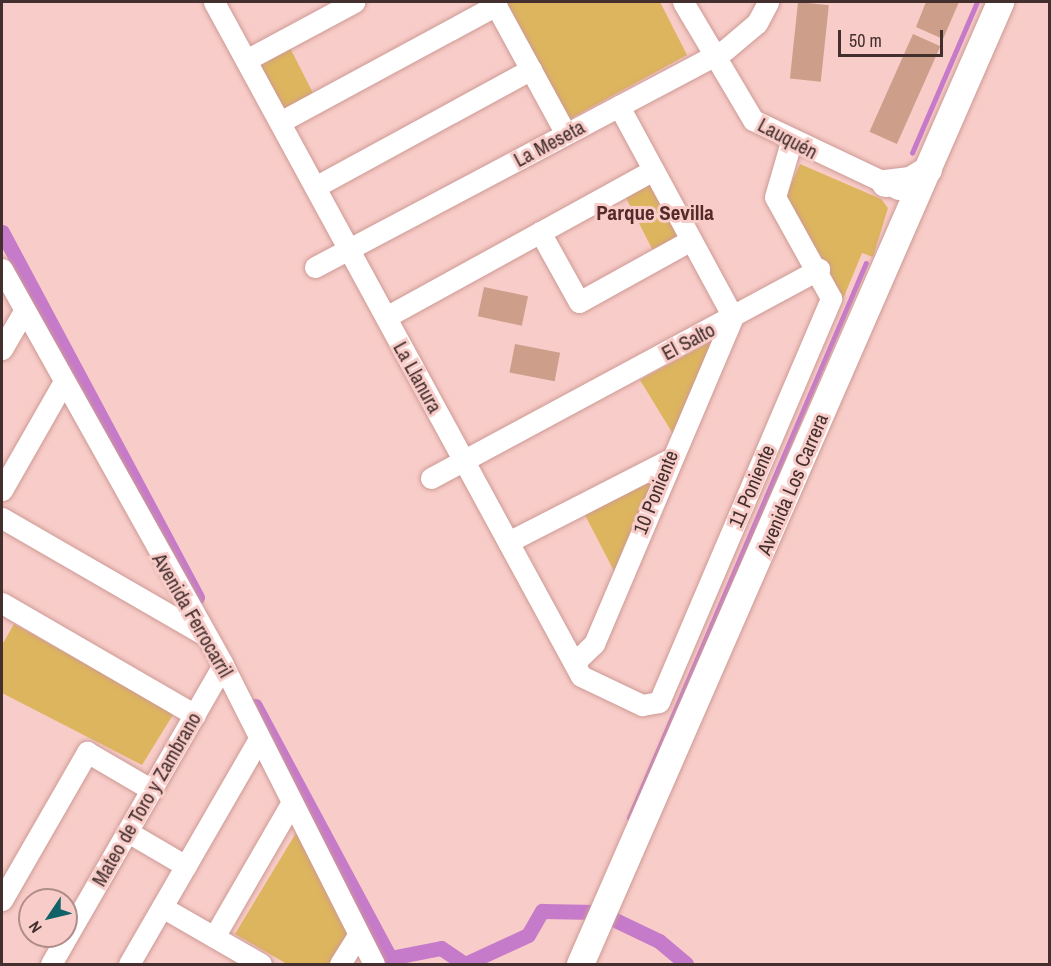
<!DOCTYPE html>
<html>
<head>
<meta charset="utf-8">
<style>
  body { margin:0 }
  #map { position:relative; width:1051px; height:966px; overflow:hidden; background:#f8ccc8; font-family:"Archivo Narrow",sans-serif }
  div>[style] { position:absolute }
  .green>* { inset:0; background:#ddb55e; transform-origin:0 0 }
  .stream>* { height:4.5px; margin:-2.25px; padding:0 2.25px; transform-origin:2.25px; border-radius:2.25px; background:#c67aca }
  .canal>* { height:15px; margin:-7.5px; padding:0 7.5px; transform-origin:7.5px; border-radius:7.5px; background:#c67aca }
  .building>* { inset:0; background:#cd9f8a; transform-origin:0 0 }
  .roads { filter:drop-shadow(0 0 2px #cd9a95) drop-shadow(0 0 2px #cd9a95) }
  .minor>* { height:21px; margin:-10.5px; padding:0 10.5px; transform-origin:10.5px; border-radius:10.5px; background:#fff }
  .major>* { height:27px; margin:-13.5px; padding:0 13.5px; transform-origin:13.5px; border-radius:13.5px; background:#fff }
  span { translate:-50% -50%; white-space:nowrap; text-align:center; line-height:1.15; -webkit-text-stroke:6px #f8ccc8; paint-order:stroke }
  .street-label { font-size:20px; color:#432f2d }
  .neighbourhood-label { font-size:21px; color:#552b29; font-weight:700 }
  .frame { position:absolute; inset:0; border:3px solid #432f2d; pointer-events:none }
  .north { position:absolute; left:18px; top:888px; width:60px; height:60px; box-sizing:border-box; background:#f8ccc8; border:2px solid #b08d8a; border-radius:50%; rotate:235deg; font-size:16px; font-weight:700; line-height:24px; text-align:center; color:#432f2d }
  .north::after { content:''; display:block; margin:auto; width:21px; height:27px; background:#116169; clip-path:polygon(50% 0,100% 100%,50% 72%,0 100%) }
  .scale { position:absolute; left:838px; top:30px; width:105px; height:27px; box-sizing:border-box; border:3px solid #432f2d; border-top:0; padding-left:8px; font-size:18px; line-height:21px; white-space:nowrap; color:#432f2d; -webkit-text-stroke:4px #f8ccc8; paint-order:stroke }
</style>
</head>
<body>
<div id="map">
  <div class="green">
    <div style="clip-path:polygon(504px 2px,660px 2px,687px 55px,568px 120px)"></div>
    <div style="left:288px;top:44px;width:57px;height:34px;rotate:63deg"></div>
    <div style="clip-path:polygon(800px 164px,881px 199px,888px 208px,873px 257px,862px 253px,843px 299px,785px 198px)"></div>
    <div style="left:654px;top:180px;width:64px;height:33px;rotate:63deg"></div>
    <div style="clip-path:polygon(714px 340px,673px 434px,640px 380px)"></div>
    <div style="clip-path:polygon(658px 476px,615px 573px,585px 515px)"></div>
    <div style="clip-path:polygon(14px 624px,174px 713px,142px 765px,2px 693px,2px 645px)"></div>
    <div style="clip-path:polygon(296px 833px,356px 943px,333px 964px,287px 964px,235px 934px)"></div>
  </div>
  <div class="stream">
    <div style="left:912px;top:153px;width:164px;rotate:-66.7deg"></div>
    <div style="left:629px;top:818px;width:603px;rotate:-66.88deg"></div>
  </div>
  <div class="canal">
    <div style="left:2px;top:232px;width:414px;rotate:61.9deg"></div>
    <div style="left:255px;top:706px;width:286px;rotate:61.8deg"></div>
    <div style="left:390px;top:958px;width:52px;rotate:-11.1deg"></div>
    <div style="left:441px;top:948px;width:29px;rotate:34deg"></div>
    <div style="left:465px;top:964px;width:69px;rotate:-24.7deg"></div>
    <div style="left:528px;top:935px;width:28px;rotate:-60deg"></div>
    <div style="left:542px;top:911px;width:54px;rotate:1.1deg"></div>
    <div style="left:613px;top:919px;width:51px;rotate:25.6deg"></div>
    <div style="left:659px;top:941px;width:35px;rotate:40deg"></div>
  </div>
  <div class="building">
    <div style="left:798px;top:2px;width:31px;height:77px;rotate:6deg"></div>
    <div style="clip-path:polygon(926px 2px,959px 2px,943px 39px,916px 27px)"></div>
    <div style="left:913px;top:34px;width:30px;height:107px;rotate:24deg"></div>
    <div style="left:484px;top:287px;width:45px;height:30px;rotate:12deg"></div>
    <div style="left:515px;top:344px;width:46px;height:29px;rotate:11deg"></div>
  </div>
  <div class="roads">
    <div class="minor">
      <div style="left:214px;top:2px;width:767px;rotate:61.43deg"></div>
      <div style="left:581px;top:676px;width:68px;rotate:25.4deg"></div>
      <div style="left:642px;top:705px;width:17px;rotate:-10deg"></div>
      <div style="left:659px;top:702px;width:439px;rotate:-66.9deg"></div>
      <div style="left:831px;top:298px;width:115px;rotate:-119deg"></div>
      <div style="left:775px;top:197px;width:57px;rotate:-73.8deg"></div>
      <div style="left:494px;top:2px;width:150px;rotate:61.4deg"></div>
      <div style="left:683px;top:2px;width:137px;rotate:59.3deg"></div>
      <div style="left:753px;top:120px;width:161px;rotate:25.4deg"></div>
      <div style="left:246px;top:60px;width:123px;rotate:-28.2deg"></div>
      <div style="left:280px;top:122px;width:246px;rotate:-28.4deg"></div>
      <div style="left:315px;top:187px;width:246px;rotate:-28.6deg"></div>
      <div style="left:540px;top:232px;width:80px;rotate:60.9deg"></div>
      <div style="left:579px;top:302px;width:128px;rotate:-29deg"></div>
      <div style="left:315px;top:267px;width:464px;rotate:-27.9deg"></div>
      <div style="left:725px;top:50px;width:42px;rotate:-40.2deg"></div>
      <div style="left:757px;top:23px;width:24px;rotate:-62deg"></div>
      <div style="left:2px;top:269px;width:453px;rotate:60.8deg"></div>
      <div style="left:223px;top:665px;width:335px;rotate:63.2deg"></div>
      <div style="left:386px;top:317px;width:305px;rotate:-28.8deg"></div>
      <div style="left:2px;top:349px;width:44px;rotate:-59.9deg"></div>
      <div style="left:431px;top:478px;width:441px;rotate:-28.3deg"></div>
      <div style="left:2px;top:490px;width:123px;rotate:-60.3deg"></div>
      <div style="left:2px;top:518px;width:230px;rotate:30deg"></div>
      <div style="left:508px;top:542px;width:180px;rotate:-27.1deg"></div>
      <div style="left:2px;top:603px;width:223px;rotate:30.1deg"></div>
      <div style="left:574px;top:663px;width:28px;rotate:-44deg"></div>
      <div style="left:594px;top:644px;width:355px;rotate:-67deg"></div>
      <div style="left:733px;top:317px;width:240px;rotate:-118.4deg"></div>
      <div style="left:128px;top:832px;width:67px;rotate:30.4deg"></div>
      <div style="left:2px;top:900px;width:171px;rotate:-60.1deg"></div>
      <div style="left:87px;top:752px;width:75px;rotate:30.3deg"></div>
      <div style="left:162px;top:907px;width:114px;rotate:29.9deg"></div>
      <div style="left:214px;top:937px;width:156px;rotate:-60deg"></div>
      <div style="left:51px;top:964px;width:345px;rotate:-60.1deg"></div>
      <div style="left:129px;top:964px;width:258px;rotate:-60deg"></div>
      <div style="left:340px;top:964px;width:31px;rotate:-58deg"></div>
    </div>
    <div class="major">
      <div style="left:885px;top:183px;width:25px;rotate:-7deg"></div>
      <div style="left:910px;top:180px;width:21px;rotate:-31deg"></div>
      <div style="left:580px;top:964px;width:1050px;rotate:-66.41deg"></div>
    </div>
  </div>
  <div class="street-label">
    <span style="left:788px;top:138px;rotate:28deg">Lauquén</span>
    <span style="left:549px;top:143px;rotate:-28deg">La Meseta</span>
    <span style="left:688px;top:341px;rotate:-28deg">El Salto</span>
    <span style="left:418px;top:377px;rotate:61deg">La Llanura</span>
    <span style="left:792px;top:484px;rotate:-67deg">Avenida Los Carrera</span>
    <span style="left:751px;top:486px;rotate:-67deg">11 Poniente</span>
    <span style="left:655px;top:492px;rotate:-68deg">10 Poniente</span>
    <span style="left:193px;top:615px;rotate:60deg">Avenida Ferrocarril</span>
    <span style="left:146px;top:799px;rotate:-60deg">Mateo de Toro y Zambrano</span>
  </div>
  <div class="neighbourhood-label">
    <span style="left:655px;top:213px">Parque Sevilla</span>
  </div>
  <div class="frame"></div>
  <div class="north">N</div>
  <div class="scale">50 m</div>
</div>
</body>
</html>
